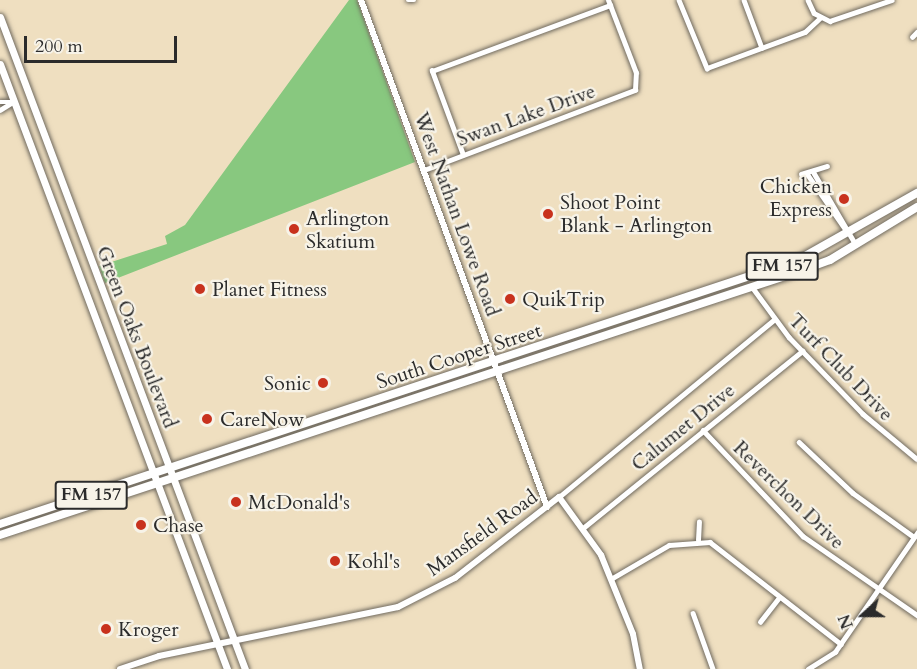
<!DOCTYPE html>
<html>
<head>
<meta charset="utf-8">
<style>
  body { margin:0 }
  #map { position:relative; width:917px; height:669px; overflow:hidden; background:#efdfc0; font-family:Cardo,serif }
  div>[style] { position:absolute }
  .green>* { inset:0; background:#88c87f }
  .roads { filter:drop-shadow(0 0 2px #706a5f) drop-shadow(0 0 2px #706a5f) }
  .minor>* { height:4.5px; margin:-2.25px; padding:0 2.25px; transform-origin:2.25px; border-radius:2.25px; background:#fff }
  .tertiary>* { height:6px; margin:-3px; padding:0 3px; transform-origin:3px; border-radius:3px; background:#fff }
  .secondary>* { height:7px; margin:-3.5px; padding:0 3.5px; transform-origin:3.5px; border-radius:3.5px; background:#fff }
  .primary>* { height:8px; margin:-4px; padding:0 4px; transform-origin:4px; border-radius:4px; background:#fff }
  .dots>* { width:16px; height:16px; translate:-50% -50%; box-sizing:border-box; border:3px solid #f7f3e8; border-radius:50% }
  span { translate:-50% -50%; white-space:nowrap; text-align:center; line-height:1.15; -webkit-text-stroke:4.5px #f7f3e8; paint-order:stroke }
  .shield-label span { padding:2px 4px; background:#f7f3e8; border:2px solid; border-radius:4px; -webkit-text-stroke-width:0 }
  .shield-label { font-size:18px; color:#2b2b2b; font-weight:700 }
  .street-label { font-size:20px; color:#2b2b2b }
  .poi-label { font-size:20px; color:#2b2b2b }
  .right { translate:-100% -50%; text-align:right }
  .left { translate:0 -50%; text-align:left }
  .north { position:absolute; left:833px; top:585px; width:60px; height:60px; -webkit-text-stroke:4px #f7f3e8; paint-order:stroke; rotate:249deg; font-size:16px; font-weight:700; line-height:24px; text-align:center; color:#2b2b2b }
  .north::after { content:''; display:block; margin:auto; width:21px; height:27px; background:#2b2b2b; clip-path:polygon(50% 0,100% 100%,50% 72%,0 100%) }
  .scale { position:absolute; left:24px; top:36px; width:153px; height:27px; box-sizing:border-box; border:3px solid #2b2b2b; border-top:0; padding-left:8px; font-size:18px; line-height:21px; white-space:nowrap; color:#2b2b2b; -webkit-text-stroke:4px #f7f3e8; paint-order:stroke }
</style>
</head>
<body>
<div id="map">
  <div class="green">
    <div style="clip-path:polygon(349px 0,357px 0,415px 162px,105px 283px,99px 266px,167px 244px,165px 236px,185px 225px)"></div>
  </div>
  <div class="roads">
    <div class="minor">
      <div style="left:408px;top:0;width:6px"></div>
      <div style="left:679px;top:0;width:74px;rotate:67.6deg"></div>
      <div style="left:707px;top:68px;width:104px;rotate:-20.2deg"></div>
      <div style="left:805px;top:32px;width:21px;rotate:-43deg"></div>
      <div style="left:744px;top:0;width:51px;rotate:69.4deg"></div>
      <div style="left:808px;top:0;width:14px;rotate:65deg"></div>
      <div style="left:814px;top:13px;width:18px;rotate:27deg"></div>
      <div style="left:830px;top:21px;width:65px;rotate:-18.7deg"></div>
      <div style="left:912px;top:37px;width:7px;rotate:-45deg"></div>
      <div style="left:0;top:102px;width:13px"></div>
      <div style="left:0;top:110px;width:15px;rotate:-32deg"></div>
      <div style="left:463px;top:155px;width:90px;rotate:-110.3deg"></div>
      <div style="left:432px;top:71px;width:190px;rotate:-20.3deg"></div>
      <div style="left:424px;top:170px;width:226px;rotate:-20.8deg"></div>
      <div style="left:635px;top:90px;width:17px;rotate:-87deg"></div>
      <div style="left:636px;top:73px;width:78px;rotate:-111deg"></div>
      <div style="left:814px;top:173px;width:83px;rotate:59.7deg"></div>
      <div style="left:801px;top:174px;width:27px;rotate:-17deg"></div>
      <div style="left:808px;top:175px;width:70px;rotate:55.4deg"></div>
      <div style="left:753px;top:288px;width:61px;rotate:53.7deg"></div>
      <div style="left:789px;top:337px;width:107px;rotate:46.1deg"></div>
      <div style="left:863px;top:414px;width:70px;rotate:39.8deg"></div>
      <div style="left:703px;top:430px;width:146px;rotate:46.7deg"></div>
      <div style="left:803px;top:536px;width:139px;rotate:34.7deg"></div>
      <div style="left:799px;top:442px;width:74px;rotate:43.4deg"></div>
      <div style="left:853px;top:493px;width:75px;rotate:35.8deg"></div>
      <div style="left:559px;top:497px;width:278px;rotate:-39.5deg"></div>
      <div style="left:583px;top:528px;width:282px;rotate:-38.9deg"></div>
      <div style="left:698px;top:540px;width:18px;rotate:-87deg"></div>
      <div style="left:611px;top:579px;width:67px;rotate:-30.4deg"></div>
      <div style="left:669px;top:545px;width:41px;rotate:-4.2deg"></div>
      <div style="left:710px;top:542px;width:166px;rotate:37.9deg"></div>
      <div style="left:693px;top:613px;width:59px;rotate:70.3deg"></div>
      <div style="left:760px;top:622px;width:31px;rotate:-52deg"></div>
      <div style="left:808px;top:669px;width:32px;rotate:-32deg"></div>
      <div style="left:835px;top:652px;width:145px;rotate:-55.4deg"></div>
    </div>
    <div class="tertiary">
      <div style="left:361px;top:0;width:540px;rotate:69.85deg"></div>
      <div style="left:120px;top:669px;width:41px;rotate:-18.4deg"></div>
      <div style="left:159px;top:656px;width:244px;rotate:-11.6deg"></div>
      <div style="left:398px;top:607px;width:64px;rotate:-27deg"></div>
      <div style="left:455px;top:578px;width:132px;rotate:-37.9deg"></div>
      <div style="left:559px;top:497px;width:72px;rotate:54.1deg"></div>
      <div style="left:601px;top:555px;width:85px;rotate:67.9deg"></div>
      <div style="left:633px;top:634px;width:36px;rotate:79deg"></div>
    </div>
    <div class="secondary">
      <div style="left:0;top:17px;width:697px;rotate:69.41deg"></div>
      <div style="left:0;top:64px;width:646px;rotate:69.43deg"></div>
    </div>
    <div class="primary">
      <div style="left:0;top:524px;width:841px;rotate:-18.31deg"></div>
      <div style="left:798px;top:260px;width:137px;rotate:-29.4deg"></div>
      <div style="left:0;top:535px;width:839px;rotate:-18.26deg"></div>
      <div style="left:797px;top:272px;width:35px;rotate:-20deg"></div>
      <div style="left:830px;top:260px;width:102px;rotate:-31.3deg"></div>
    </div>
  </div>
  <div class="dots">
    <div style="left:844px;top:199px;background:#c8321e"></div>
    <div style="left:548px;top:214px;background:#c8321e"></div>
    <div style="left:294px;top:229px;background:#c8321e"></div>
    <div style="left:200px;top:289px;background:#c8321e"></div>
    <div style="left:510px;top:299px;background:#c8321e"></div>
    <div style="left:323px;top:383px;background:#c8321e"></div>
    <div style="left:207px;top:419px;background:#c8321e"></div>
    <div style="left:236px;top:502px;background:#c8321e"></div>
    <div style="left:141px;top:525px;background:#c8321e"></div>
    <div style="left:335px;top:561px;background:#c8321e"></div>
    <div style="left:106px;top:629px;background:#c8321e"></div>
  </div>
  <div class="shield-label">
    <span style="left:782px;top:266px">FM 157</span>
    <span style="left:91px;top:495px">FM 157</span>
  </div>
  <div class="street-label">
    <span style="left:526px;top:115px;rotate:-20deg">Swan Lake Drive</span>
    <span style="left:457px;top:214px;rotate:70deg">West Nathan Lowe Road</span>
    <span style="left:137px;top:337px;rotate:69deg">Green Oaks Boulevard</span>
    <span style="left:459px;top:356px;rotate:-18deg">South Cooper Street</span>
    <span style="left:841px;top:367px;rotate:46deg">Turf Club Drive</span>
    <span style="left:683px;top:427px;rotate:-39deg">Calumet Drive</span>
    <span style="left:789px;top:495px;rotate:44deg">Reverchon Drive</span>
    <span style="left:482px;top:533px;rotate:-36deg">Mansfield Road</span>
  </div>
  <div class="poi-label">
    <span class="right" style="left:832px;top:198px">Chicken<br>Express</span>
    <span class="left" style="left:560px;top:214px">Shoot Point<br>Blank - Arlington</span>
    <span class="left" style="left:306px;top:230px">Arlington<br>Skatium</span>
    <span class="left" style="left:212px;top:289px">Planet Fitness</span>
    <span class="left" style="left:522px;top:299px">QuikTrip</span>
    <span class="right" style="left:311px;top:383px">Sonic</span>
    <span class="left" style="left:220px;top:419px">CareNow</span>
    <span class="left" style="left:248px;top:502px">McDonald's</span>
    <span class="left" style="left:153px;top:525px">Chase</span>
    <span class="left" style="left:347px;top:561px">Kohl's</span>
    <span class="left" style="left:118px;top:629px">Kroger</span>
  </div>
  <div class="north">N</div>
  <div class="scale">200 m</div>
</div>
</body>
</html>
